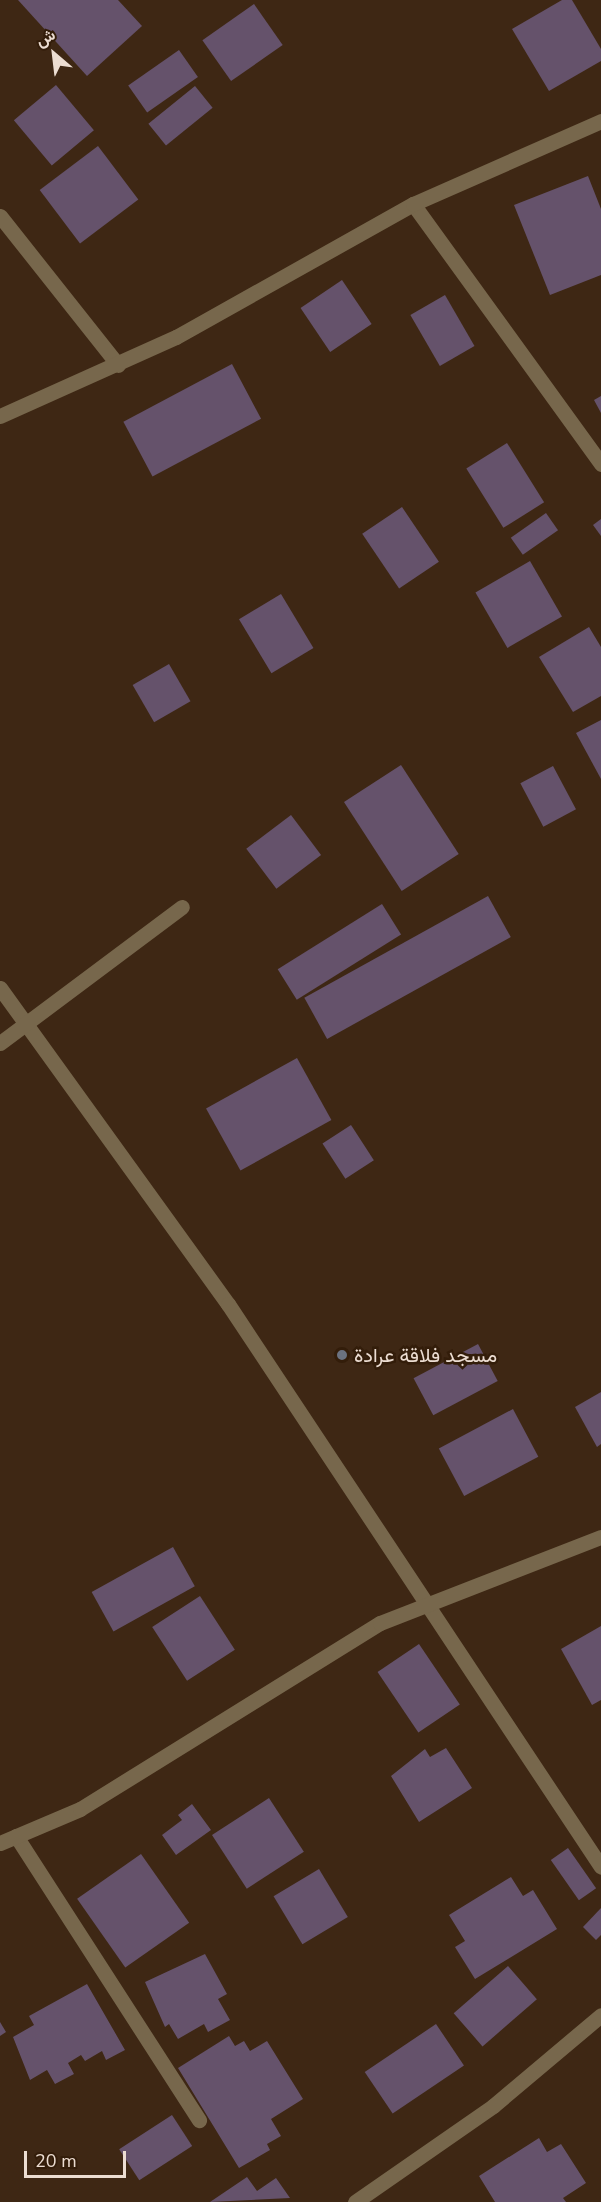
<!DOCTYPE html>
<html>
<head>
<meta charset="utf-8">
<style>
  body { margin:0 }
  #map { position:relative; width:601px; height:2202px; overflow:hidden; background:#3e2714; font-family:"Nunito Sans",Vazirmatn,sans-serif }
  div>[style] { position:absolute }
  .building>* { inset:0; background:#65526b; transform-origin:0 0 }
  .minor>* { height:15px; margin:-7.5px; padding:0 7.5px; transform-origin:7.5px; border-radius:7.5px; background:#77674c }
  .dots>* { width:16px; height:16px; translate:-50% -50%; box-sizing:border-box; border:3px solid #331d0a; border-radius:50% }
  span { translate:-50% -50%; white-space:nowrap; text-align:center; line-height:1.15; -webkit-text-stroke:5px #331d0a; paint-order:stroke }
  .poi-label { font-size:20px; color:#ecddd2 }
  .left { translate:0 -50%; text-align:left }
  .north { position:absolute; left:24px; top:24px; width:60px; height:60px; -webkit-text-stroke:4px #331d0a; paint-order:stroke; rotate:332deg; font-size:16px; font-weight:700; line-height:24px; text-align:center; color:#ecddd2 }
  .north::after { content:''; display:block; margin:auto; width:21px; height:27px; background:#ecddd2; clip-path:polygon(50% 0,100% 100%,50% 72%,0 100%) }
  .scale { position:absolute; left:24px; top:2151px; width:102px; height:27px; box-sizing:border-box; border:3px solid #ecddd2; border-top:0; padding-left:8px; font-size:18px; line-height:21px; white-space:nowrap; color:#ecddd2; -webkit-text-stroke:4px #331d0a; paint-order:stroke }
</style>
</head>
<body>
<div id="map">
  <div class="building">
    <div style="clip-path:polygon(18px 0,118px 0,142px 26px,87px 76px)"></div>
    <div style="clip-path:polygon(562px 0,572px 0,601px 49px,601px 61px,549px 91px,512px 29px)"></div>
    <div style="left:254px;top:4px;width:50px;height:63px;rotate:55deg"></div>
    <div style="left:179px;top:50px;width:33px;height:62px;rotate:55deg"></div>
    <div style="left:56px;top:85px;width:59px;height:55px;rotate:50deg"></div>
    <div style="left:195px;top:86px;width:28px;height:60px;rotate:51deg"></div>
    <div style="left:98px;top:146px;width:67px;height:73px;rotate:53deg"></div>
    <div style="clip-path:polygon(588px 176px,601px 209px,601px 275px,550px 295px,514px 205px)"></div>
    <div style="left:342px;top:280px;width:53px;height:50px;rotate:56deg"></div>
    <div style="left:445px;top:295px;width:59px;height:40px;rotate:60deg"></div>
    <div style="left:232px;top:364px;width:62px;height:123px;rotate:62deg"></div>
    <div style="clip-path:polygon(601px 396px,601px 413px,594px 400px)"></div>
    <div style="left:507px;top:443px;width:70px;height:48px;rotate:58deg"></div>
    <div style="left:402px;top:507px;width:66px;height:48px;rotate:56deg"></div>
    <div style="left:546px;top:513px;width:21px;height:43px;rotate:55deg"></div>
    <div style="clip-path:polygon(601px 519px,601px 536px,593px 525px)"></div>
    <div style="left:530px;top:561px;width:64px;height:63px;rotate:60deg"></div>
    <div style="left:281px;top:594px;width:63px;height:49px;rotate:59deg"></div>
    <div style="clip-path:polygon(589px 627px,601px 647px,601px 696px,573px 712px,539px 657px)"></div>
    <div style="left:169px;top:664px;width:43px;height:42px;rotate:60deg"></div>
    <div style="clip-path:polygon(601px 720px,601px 779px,576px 733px)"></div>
    <div style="left:401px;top:765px;width:106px;height:68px;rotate:57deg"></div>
    <div style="left:553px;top:766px;width:49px;height:37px;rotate:62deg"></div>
    <div style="left:291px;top:815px;width:50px;height:56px;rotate:53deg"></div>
    <div style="left:488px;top:896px;width:47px;height:210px;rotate:61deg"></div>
    <div style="left:382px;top:904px;width:36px;height:123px;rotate:58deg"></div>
    <div style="left:297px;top:1058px;width:71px;height:104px;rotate:61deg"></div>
    <div style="left:351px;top:1125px;width:42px;height:34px;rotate:57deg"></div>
    <div style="left:478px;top:1344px;width:42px;height:73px;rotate:62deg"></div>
    <div style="clip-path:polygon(601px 1392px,601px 1444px,597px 1447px,575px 1407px)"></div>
    <div style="left:513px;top:1409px;width:54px;height:84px;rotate:62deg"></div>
    <div style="left:173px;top:1547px;width:45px;height:93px;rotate:61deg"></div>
    <div style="left:200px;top:1596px;width:64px;height:57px;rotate:57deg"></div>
    <div style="clip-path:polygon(601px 1626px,601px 1700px,592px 1705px,561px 1649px)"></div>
    <div style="left:419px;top:1644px;width:73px;height:50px;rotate:56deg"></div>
    <div style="clip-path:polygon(446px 1748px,472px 1788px,419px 1822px,391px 1776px,425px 1749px,430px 1757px)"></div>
    <div style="left:269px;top:1798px;width:64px;height:68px;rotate:57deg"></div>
    <div style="clip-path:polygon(192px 1804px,211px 1830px,176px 1855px,162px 1835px,182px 1820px,178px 1815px)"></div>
    <div style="left:568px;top:1848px;width:49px;height:21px;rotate:55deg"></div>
    <div style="left:141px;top:1854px;width:84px;height:78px;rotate:55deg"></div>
    <div style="left:319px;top:1869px;width:56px;height:53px;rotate:59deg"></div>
    <div style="clip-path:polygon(511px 1877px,523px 1896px,533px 1890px,557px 1929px,475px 1979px,455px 1947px,465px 1941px,449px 1915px)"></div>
    <div style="clip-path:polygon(601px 1908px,601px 1935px,596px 1940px,583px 1927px)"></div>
    <div style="clip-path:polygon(205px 1954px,227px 1994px,218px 1999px,230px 2020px,208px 2032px,204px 2024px,178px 2039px,169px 2024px,165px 2027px,145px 1982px)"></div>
    <div style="left:508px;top:1966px;width:44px;height:72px;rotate:49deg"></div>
    <div style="clip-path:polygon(87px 1984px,125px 2050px,106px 2060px,102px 2051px,85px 2061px,81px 2055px,68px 2063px,74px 2074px,55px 2084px,47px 2070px,30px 2080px,13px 2037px,34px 2025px,29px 2016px)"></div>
    <div style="clip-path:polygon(0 2022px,6px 2032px,0 2036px)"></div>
    <div style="left:436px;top:2024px;width:50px;height:86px;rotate:56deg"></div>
    <div style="clip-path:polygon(229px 2036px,235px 2046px,244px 2041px,250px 2051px,267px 2041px,303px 2099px,271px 2119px,281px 2136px,267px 2144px,270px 2150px,239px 2168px,178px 2068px)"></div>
    <div style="left:172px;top:2115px;width:37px;height:63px;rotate:57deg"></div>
    <div style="clip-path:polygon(539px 2138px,547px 2152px,561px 2144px,586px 2183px,563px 2198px,566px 2202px,495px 2202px,479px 2176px)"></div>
    <div style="clip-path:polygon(247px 2177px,257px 2191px,276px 2178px,290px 2198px,210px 2202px)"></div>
  </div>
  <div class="minor">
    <div style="left:413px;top:204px;width:321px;rotate:54.1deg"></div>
    <div style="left:0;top:216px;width:190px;rotate:51.6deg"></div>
    <div style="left:0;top:416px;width:193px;rotate:-24.2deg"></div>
    <div style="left:176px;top:337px;width:272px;rotate:-29.3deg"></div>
    <div style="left:413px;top:204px;width:206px;rotate:-23.8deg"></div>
    <div style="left:0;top:988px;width:390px;rotate:54.2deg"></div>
    <div style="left:228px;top:1304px;width:675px;rotate:56.47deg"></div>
    <div style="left:0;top:1043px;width:227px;rotate:-36.8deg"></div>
    <div style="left:16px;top:1836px;width:338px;rotate:57.2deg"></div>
    <div style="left:0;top:1843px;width:87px;rotate:-23deg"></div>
    <div style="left:80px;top:1809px;width:353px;rotate:-31.8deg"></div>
    <div style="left:380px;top:1623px;width:237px;rotate:-21.3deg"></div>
    <div style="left:355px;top:2202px;width:168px;rotate:-34.8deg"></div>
    <div style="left:493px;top:2106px;width:141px;rotate:-40.1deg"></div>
  </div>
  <div class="dots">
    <div style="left:342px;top:1355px;background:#6b7280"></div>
  </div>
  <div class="poi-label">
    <span class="left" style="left:354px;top:1355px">مسجد فلاقة عرادة</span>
  </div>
  <div class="north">ش</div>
  <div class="scale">20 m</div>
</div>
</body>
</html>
